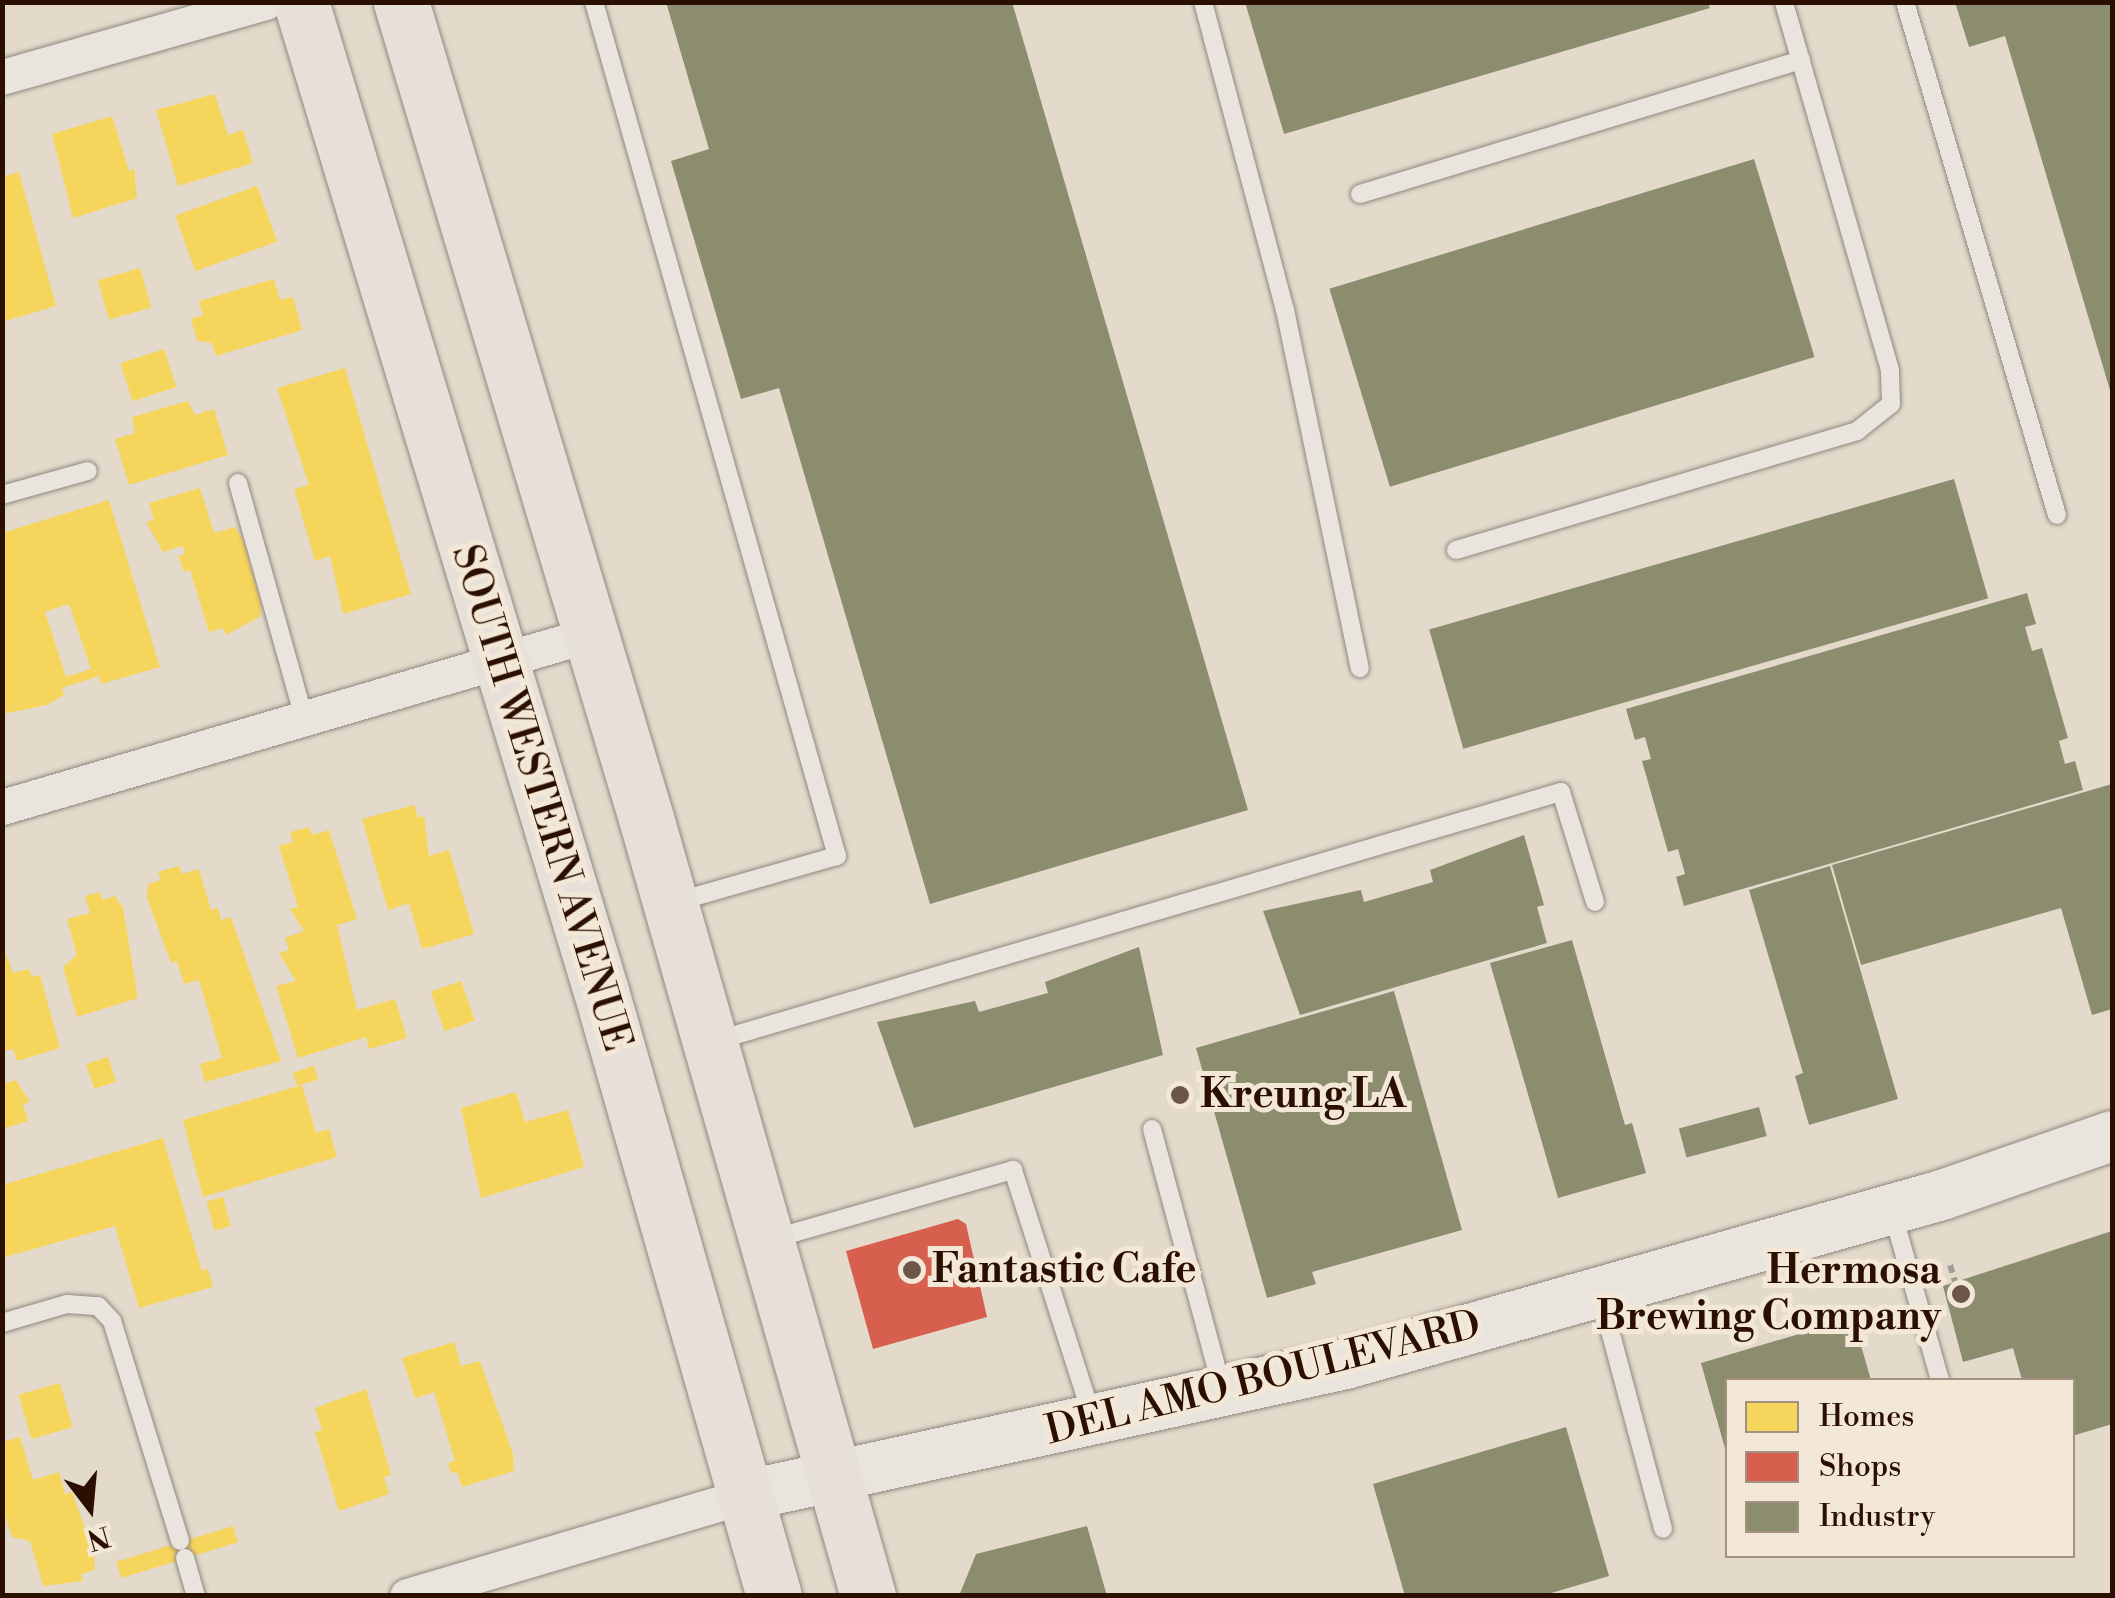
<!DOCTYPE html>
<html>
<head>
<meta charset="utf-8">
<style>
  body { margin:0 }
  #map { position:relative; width:2115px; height:1598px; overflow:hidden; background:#e3dacc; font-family:"Libre Bodoni",serif }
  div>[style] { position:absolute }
  .homes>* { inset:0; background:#f6d55c; transform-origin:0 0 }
  .shops>* { inset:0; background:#d6604d }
  .industry>* { inset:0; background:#8c8c6e; transform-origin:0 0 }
  .path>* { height:6px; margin-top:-3px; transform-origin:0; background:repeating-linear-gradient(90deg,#a39d96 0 8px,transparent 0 13px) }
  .roads { filter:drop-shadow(0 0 2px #91887e) drop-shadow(0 0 2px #91887e) }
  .service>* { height:18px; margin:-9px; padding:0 9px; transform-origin:9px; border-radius:9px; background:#e9e4dd }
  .minor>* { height:35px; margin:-17.5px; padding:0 17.5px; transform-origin:17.5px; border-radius:17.5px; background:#e9e4dd }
  .secondary>* { height:50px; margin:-25px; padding:0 25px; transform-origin:25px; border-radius:25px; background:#e9e4dd }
  .primary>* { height:55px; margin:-27.5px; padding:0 27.5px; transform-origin:27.5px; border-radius:27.5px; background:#e6e0d8 }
  .dots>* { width:28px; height:28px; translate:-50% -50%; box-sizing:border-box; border:5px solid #f3e8d7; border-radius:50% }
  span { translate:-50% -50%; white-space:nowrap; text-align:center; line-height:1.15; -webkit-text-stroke:10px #f3e8d7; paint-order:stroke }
  .street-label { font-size:40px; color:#2b0f00 }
  .poi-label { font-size:40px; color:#2b0f00; font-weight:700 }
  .left { translate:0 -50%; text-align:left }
  .right { translate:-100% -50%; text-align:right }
  .frame { position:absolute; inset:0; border:5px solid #2b0f00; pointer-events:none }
  .legend { position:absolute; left:1725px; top:1378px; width:350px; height:180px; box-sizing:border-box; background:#f3e8d7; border:2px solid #a39181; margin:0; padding:12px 18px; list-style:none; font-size:30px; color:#2b0f00 }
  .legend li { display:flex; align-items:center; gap:20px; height:50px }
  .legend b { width:50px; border:2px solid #a39181 }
  .north { position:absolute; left:40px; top:1458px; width:100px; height:100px; -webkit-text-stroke:8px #f3e8d7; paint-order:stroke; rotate:164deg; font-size:28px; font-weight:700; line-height:40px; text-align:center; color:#2b0f00 }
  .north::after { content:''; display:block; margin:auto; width:35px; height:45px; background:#2b0f00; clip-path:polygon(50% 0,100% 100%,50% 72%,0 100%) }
</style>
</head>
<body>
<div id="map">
  <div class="homes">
    <div style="clip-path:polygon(215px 94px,228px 135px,243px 130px,253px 163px,178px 186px,156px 110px)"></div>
    <div style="clip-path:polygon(112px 116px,129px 171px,134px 169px,137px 198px,73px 218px,52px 134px)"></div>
    <div style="clip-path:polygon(19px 172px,56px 306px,2px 322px,2px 177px)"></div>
    <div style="left:257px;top:186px;width:59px;height:87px;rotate:70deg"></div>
    <div style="left:140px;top:268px;width:41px;height:44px;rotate:74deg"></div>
    <div style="clip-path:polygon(274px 279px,280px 300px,293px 297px,302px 330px,216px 356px,212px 343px,197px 341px,191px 319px,203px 315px,199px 301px)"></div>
    <div style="left:164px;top:349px;width:40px;height:46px;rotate:72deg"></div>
    <div style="clip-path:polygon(345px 368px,411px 594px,343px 614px,330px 556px,315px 561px,294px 489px,309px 485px,277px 388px)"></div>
    <div style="clip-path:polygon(188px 401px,195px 415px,214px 409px,228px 455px,129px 485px,115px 439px,135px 433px,132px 417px)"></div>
    <div style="clip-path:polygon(200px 488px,214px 533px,235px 527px,243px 540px,260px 599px,261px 616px,226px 635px,223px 628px,209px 632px,190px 570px,184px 572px,178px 556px,185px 554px,183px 546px,163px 552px,146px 522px,154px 520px,149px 503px)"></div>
    <div style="clip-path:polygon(evenodd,109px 500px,160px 667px,101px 684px,99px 676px,62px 688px,64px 695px,47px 705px,2px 714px,2px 533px,109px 500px,69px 604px,91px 669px,66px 677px,45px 612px,69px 604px)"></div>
    <div style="clip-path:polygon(414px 805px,418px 818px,424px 816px,429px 856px,449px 850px,474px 934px,422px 949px,409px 903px,388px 910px,362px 819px)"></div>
    <div style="clip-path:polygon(309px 827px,312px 835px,329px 830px,357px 919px,337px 925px,357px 1010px,395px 999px,407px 1038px,369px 1049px,366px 1037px,298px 1058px,276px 986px,296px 981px,279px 953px,289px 950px,285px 938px,304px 931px,290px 909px,298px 907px,279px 846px,293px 842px,290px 832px)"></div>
    <div style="clip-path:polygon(179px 866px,182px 874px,199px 869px,211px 910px,218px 908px,221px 920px,231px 917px,281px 1061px,205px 1082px,200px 1064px,222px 1058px,199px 980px,184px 984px,177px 961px,171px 963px,147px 898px,148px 884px,161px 880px,158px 872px)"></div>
    <div style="clip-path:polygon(100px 892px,102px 900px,115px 896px,123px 908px,138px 998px,77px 1017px,63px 967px,77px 955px,67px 919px,90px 913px,85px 896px)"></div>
    <div style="clip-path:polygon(2px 943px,13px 973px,29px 969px,32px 977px,40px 975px,60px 1048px,17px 1061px,13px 1049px,2px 1052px)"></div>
    <div style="left:461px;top:981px;width:42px;height:32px;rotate:71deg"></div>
    <div style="left:108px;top:1057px;width:26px;height:23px;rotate:72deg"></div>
    <div style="left:314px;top:1066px;width:14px;height:22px;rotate:73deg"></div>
    <div style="clip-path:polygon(16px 1080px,30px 1102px,23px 1104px,28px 1121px,2px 1129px,2px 1084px)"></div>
    <div style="clip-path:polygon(302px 1085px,316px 1133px,329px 1129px,337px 1157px,203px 1197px,183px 1120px)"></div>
    <div style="clip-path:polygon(516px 1092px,525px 1122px,568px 1110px,584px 1167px,481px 1198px,461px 1108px)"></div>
    <div style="clip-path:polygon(163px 1138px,202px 1271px,208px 1269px,213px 1287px,139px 1308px,115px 1226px,2px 1258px,2px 1185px)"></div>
    <div style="left:223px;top:1197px;width:30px;height:17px;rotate:75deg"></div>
    <div style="clip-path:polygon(454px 1342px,461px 1366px,480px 1361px,513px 1454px,514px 1471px,462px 1487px,457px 1472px,451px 1473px,448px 1463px,455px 1461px,434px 1392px,415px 1398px,402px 1358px)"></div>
    <div style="left:60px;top:1383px;width:46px;height:43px;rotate:74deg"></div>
    <div style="clip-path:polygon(366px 1389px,391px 1475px,384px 1477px,389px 1494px,339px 1511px,315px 1432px,322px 1430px,315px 1408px)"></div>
    <div style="clip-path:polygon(20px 1437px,33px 1480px,59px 1472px,65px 1494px,72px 1492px,94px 1553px,95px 1570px,81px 1574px,83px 1581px,43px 1586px,30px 1541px,12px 1537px,2px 1505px,2px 1442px)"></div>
    <div style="left:233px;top:1526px;width:17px;height:122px;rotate:73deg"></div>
  </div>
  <div class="shops">
    <div style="clip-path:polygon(958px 1219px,966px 1224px,987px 1317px,873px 1349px,846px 1251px)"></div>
  </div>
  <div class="industry">
    <div style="clip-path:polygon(666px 2px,1012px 2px,1248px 810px,930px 904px,779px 388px,741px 399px,671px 161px,709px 149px)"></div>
    <div style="clip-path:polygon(1245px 2px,1708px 2px,1710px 8px,1284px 134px)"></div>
    <div style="clip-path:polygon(1955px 2px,2112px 2px,2112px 397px,2005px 36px,1969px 47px)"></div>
    <div style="left:1754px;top:159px;width:207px;height:444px;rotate:73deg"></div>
    <div style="left:1954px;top:479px;width:124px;height:546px;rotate:74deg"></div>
    <div style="clip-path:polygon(2027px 593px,2036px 624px,2025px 627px,2032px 651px,2042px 648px,2068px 738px,2059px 741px,2065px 764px,2075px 761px,2083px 790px,1684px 906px,1676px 877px,1685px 874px,1678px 849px,1668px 852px,1642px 761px,1651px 759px,1645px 737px,1635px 740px,1626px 709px)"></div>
    <div style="clip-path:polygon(2112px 784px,2112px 1009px,2092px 1015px,2061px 908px,1861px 965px,1832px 865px)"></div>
    <div style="clip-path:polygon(1524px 835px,1544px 905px,1537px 907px,1547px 943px,1300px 1015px,1263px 911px,1361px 890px,1364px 902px,1433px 882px,1430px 870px)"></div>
    <div style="clip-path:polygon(1830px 866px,1898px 1099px,1809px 1125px,1795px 1076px,1803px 1073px,1749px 890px)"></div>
    <div style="clip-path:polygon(1572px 940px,1625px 1125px,1632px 1123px,1646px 1173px,1558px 1198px,1490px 963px)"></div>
    <div style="clip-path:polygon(1139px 947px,1163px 1055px,914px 1128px,877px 1022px,975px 1001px,979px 1012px,1048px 993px,1045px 982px)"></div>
    <div style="clip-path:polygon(1394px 991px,1462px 1230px,1312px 1272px,1316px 1284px,1267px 1298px,1196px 1048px)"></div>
    <div style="left:1759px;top:1107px;width:30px;height:83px;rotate:75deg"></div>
    <div style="clip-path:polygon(2112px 1231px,2112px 1424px,2072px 1436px,2072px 1380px,2022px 1380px,2013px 1348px,1963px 1362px,1943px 1286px)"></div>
    <div style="clip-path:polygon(1853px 1318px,1871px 1380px,1728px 1380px,1726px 1452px,1701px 1363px)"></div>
    <div style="clip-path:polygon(1566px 1427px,1609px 1576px,1541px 1596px,1405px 1596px,1373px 1484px)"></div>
    <div style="clip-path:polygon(1087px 1526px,1107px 1596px,959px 1596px,976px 1554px)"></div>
  </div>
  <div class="path">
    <div style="left:1950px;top:1265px;width:17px;rotate:73deg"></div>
  </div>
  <div class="roads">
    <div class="service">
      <div style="left:594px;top:2px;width:888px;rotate:74.12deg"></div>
      <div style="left:837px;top:856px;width:167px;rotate:164.1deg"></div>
      <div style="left:1203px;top:2px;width:319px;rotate:75.1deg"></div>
      <div style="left:1285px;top:310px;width:366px;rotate:78.2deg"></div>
      <div style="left:1905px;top:2px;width:535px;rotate:73.5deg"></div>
      <div style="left:1360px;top:194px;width:461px;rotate:-16.9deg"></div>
      <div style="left:238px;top:483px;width:244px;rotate:74.3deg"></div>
      <div style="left:2px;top:495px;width:89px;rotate:-15.6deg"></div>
      <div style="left:1456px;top:550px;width:418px;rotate:-16.5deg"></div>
      <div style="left:1857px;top:431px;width:43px;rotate:-38.5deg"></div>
      <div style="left:1891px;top:404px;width:34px;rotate:-92deg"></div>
      <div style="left:1890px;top:370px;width:383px;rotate:-106.1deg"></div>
      <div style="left:715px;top:1041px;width:882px;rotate:-16.4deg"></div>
      <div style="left:1561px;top:792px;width:115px;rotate:72.8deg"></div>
      <div style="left:1152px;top:1129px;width:269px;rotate:74.9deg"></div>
      <div style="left:1893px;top:1214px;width:173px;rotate:74.2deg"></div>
      <div style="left:772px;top:1239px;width:251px;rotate:-16deg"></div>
      <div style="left:1013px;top:1170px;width:258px;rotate:72.2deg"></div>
      <div style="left:1601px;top:1297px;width:240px;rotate:75deg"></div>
      <div style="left:2px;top:1323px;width:68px;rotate:-16.3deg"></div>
      <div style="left:67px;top:1304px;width:31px;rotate:4deg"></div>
      <div style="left:98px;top:1306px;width:21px;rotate:47deg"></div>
      <div style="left:112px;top:1321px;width:230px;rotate:72.8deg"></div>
      <div style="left:185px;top:1558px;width:40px;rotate:74deg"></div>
    </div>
    <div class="minor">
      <div style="left:2px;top:77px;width:274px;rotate:-15.9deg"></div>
      <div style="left:2px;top:807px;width:611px;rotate:-16.36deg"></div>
      <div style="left:407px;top:1596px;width:352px;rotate:-16.5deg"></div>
    </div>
    <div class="secondary">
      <div style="left:744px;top:1496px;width:616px;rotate:-12.37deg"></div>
      <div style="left:1346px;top:1364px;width:619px;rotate:-15.83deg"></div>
      <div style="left:1942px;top:1195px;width:180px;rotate:-19.1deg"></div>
    </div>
    <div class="primary">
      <div style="left:301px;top:2px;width:1033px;rotate:73.13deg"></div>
      <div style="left:601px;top:991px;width:629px;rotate:74.04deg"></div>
      <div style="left:401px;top:2px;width:852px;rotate:73.29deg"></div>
      <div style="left:646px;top:818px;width:809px;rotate:74.07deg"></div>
    </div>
  </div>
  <div class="dots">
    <div style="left:1180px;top:1095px;background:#6b5647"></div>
    <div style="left:912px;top:1270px;background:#6b5647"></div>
    <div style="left:1961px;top:1294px;background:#6b5647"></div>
  </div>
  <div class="street-label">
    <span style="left:541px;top:798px;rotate:73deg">SOUTH WESTERN AVENUE</span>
    <span style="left:1263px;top:1378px;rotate:-14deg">DEL AMO BOULEVARD</span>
  </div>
  <div class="poi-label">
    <span class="left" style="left:1200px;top:1095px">Kreung LA</span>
    <span class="left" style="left:932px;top:1270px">Fantastic Cafe</span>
    <span class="right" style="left:1941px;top:1294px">Hermosa<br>Brewing Company</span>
  </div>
  <div class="frame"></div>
  <ul class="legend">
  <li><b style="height:28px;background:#f6d55c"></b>Homes</li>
  <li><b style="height:28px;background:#d6604d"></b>Shops</li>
  <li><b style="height:28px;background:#8c8c6e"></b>Industry</li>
  </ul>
  <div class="north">N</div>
</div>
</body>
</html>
